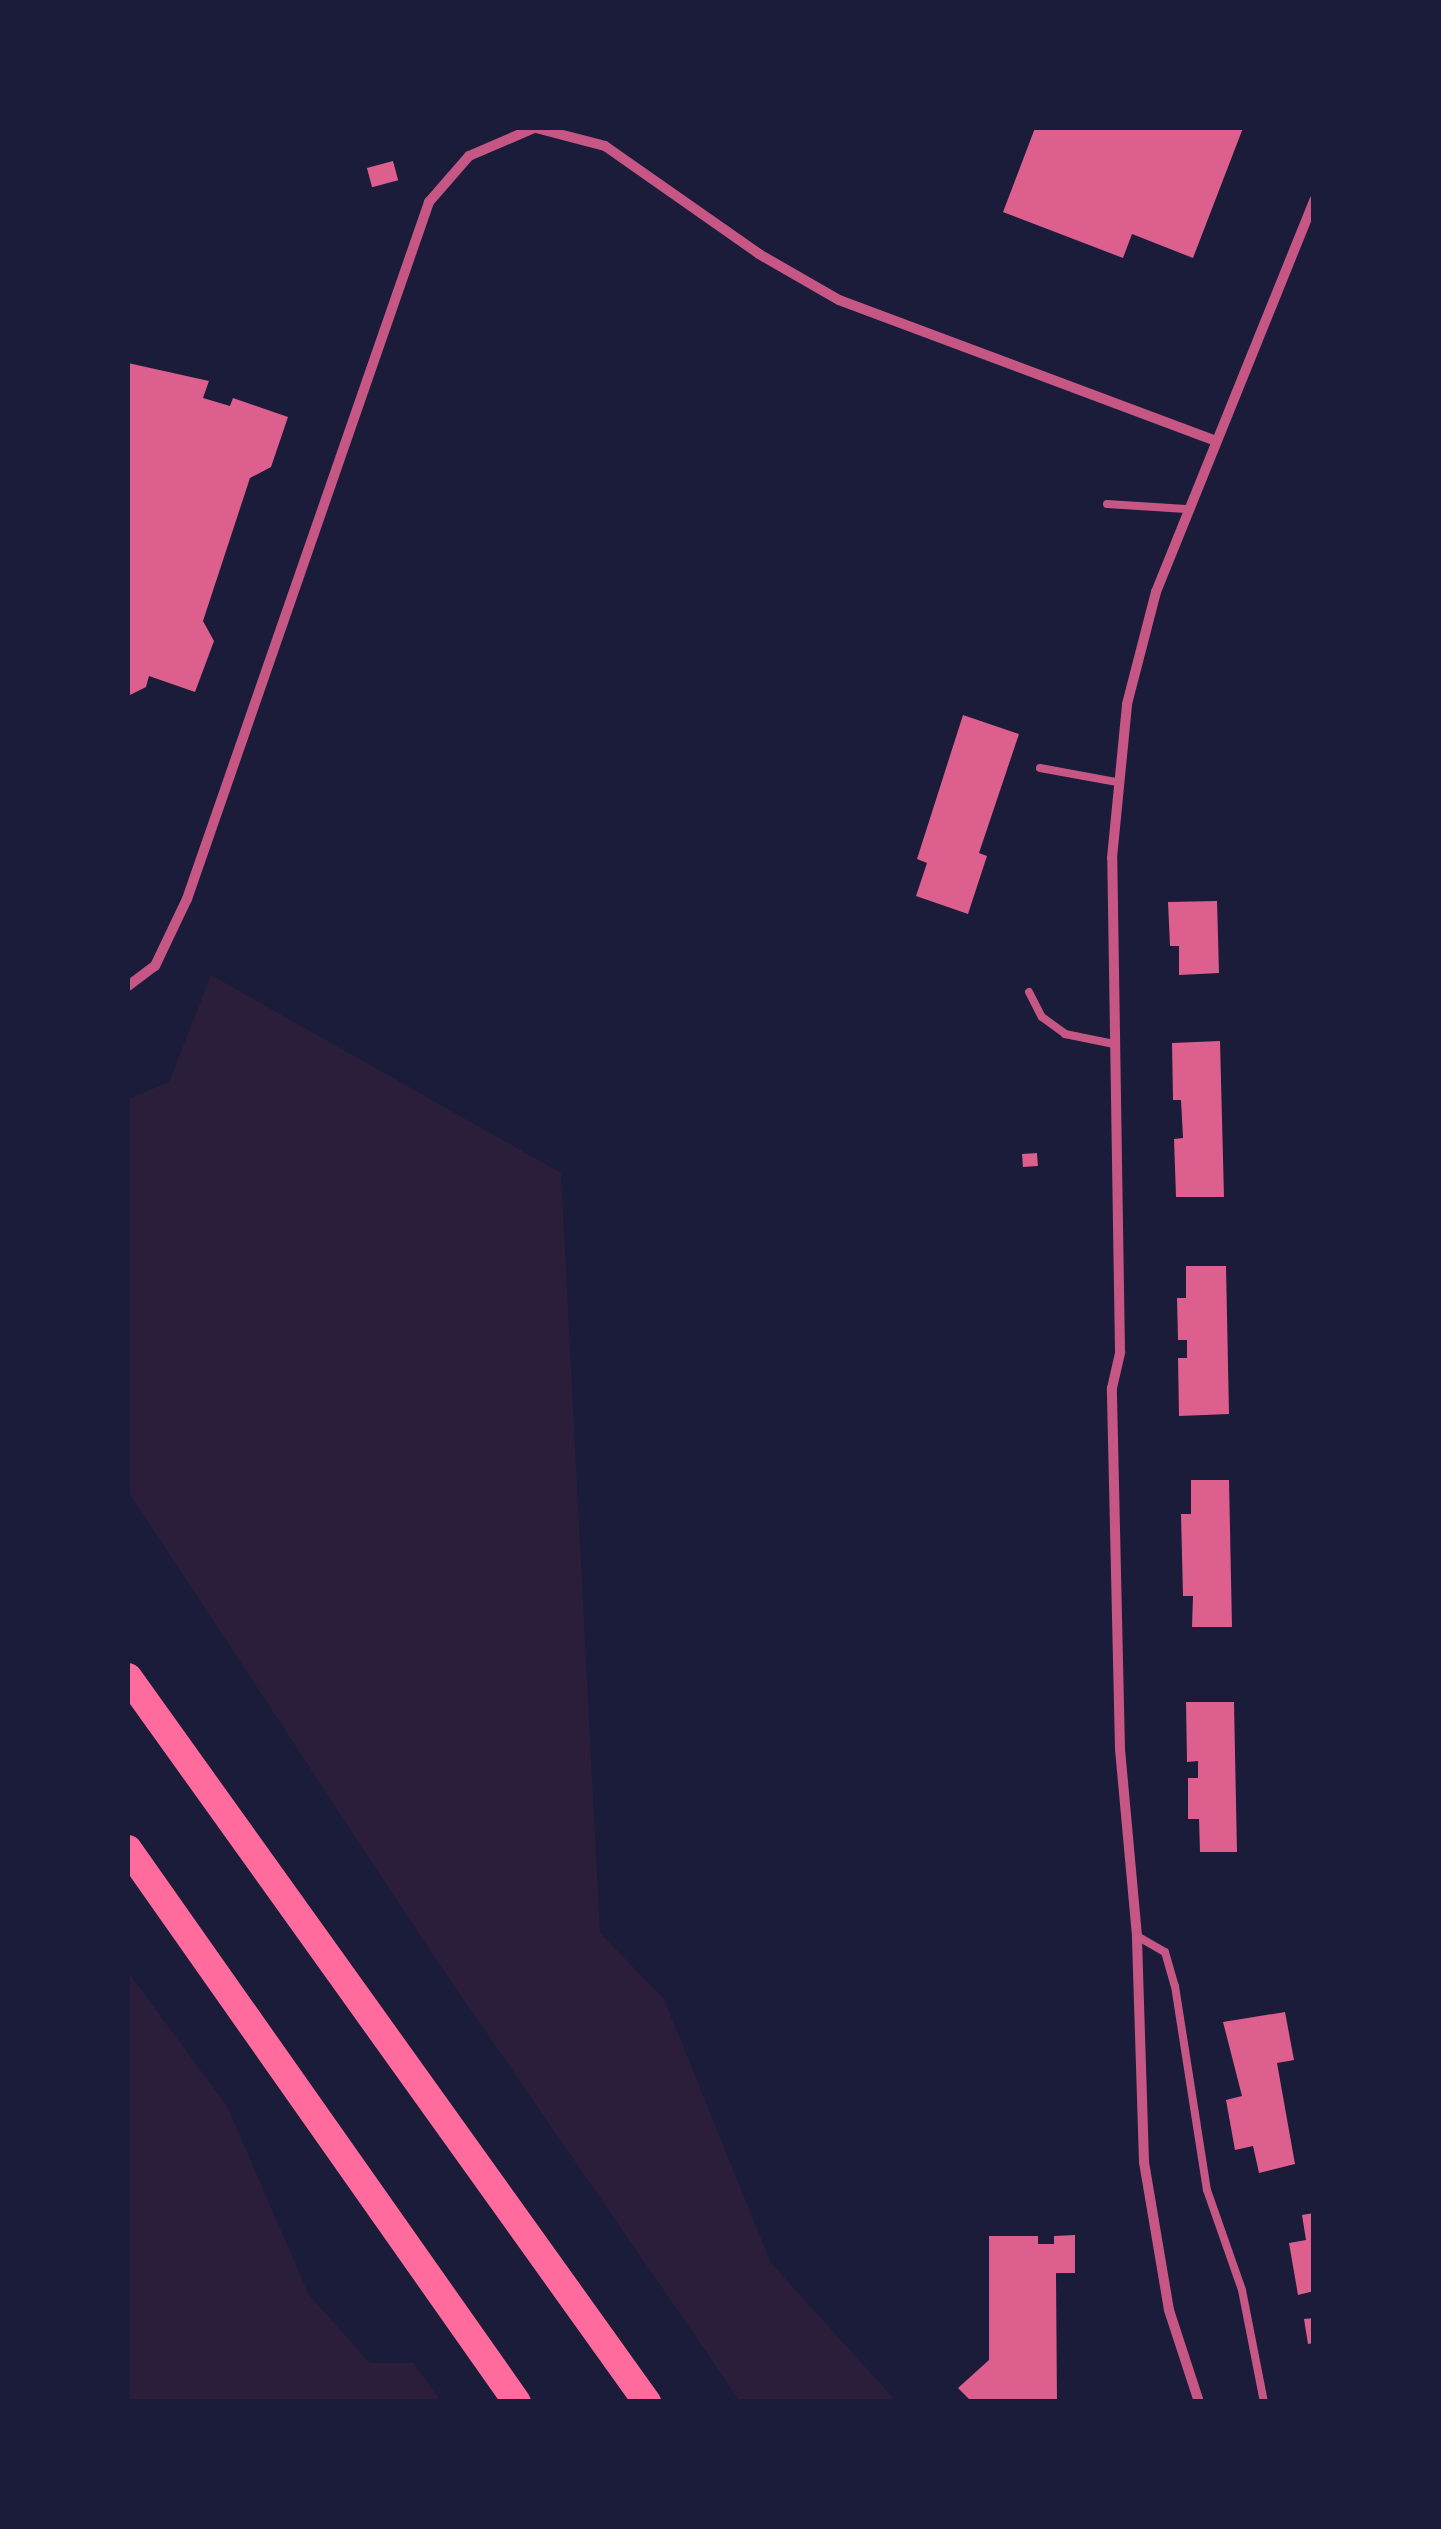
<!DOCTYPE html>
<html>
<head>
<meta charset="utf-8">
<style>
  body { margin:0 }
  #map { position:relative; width:1441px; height:2529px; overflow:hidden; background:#1b1b3a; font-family:"Varela Round",sans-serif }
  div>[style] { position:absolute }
  .green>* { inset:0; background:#2a1e3b }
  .building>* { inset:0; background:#dd5f8e; transform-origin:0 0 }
  .service>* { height:8px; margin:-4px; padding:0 4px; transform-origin:4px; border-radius:4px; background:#c65784 }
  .minor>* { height:10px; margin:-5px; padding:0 5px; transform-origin:5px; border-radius:5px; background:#c65784 }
  .trunk>* { height:28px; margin:-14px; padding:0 14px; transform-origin:14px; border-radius:14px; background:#ff6b9d }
  span { translate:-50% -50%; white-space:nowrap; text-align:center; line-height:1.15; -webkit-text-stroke:9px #1b1b3a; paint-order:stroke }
  .frame { position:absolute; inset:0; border:130px solid #1b1b3a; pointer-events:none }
</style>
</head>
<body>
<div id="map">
  <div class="green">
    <div style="clip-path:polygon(211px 975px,561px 1173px,600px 1933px,664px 1999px,771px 2263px,896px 2401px,740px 2401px,431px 1952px,128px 1491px,128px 1099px,169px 1082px)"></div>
    <div style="clip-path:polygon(128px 1972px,227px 2106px,309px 2295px,370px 2363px,413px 2363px,441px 2401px,128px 2401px)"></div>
  </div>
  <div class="building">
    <div style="clip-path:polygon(1035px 128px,1243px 128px,1193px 258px,1132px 234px,1123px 258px,1003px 212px)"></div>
    <div style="left:393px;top:161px;width:20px;height:27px;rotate:75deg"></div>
    <div style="clip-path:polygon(128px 363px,209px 381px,203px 398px,230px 406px,233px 398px,288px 417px,271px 467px,250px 478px,203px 621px,214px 641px,195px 692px,149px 676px,146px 687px,128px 696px)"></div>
    <div style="clip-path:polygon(963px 715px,1019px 734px,979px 853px,987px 856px,968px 914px,916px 896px,927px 863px,917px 859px)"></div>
    <div style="clip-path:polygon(1217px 901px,1219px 973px,1179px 975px,1179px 946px,1170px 946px,1168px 902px)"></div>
    <div style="clip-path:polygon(1220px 1041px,1224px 1197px,1176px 1197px,1174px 1139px,1183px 1138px,1181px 1100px,1173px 1100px,1172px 1043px)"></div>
    <div style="left:1037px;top:1153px;width:13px;height:15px;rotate:86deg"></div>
    <div style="clip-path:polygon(1186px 1266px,1226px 1266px,1229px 1414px,1179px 1416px,1178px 1358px,1187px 1358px,1187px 1340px,1178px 1340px,1177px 1298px,1186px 1298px)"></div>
    <div style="clip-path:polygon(1191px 1480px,1229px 1480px,1232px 1627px,1192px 1627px,1193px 1596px,1183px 1596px,1181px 1514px,1191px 1514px)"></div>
    <div style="clip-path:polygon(1186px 1702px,1234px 1702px,1237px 1852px,1200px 1852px,1199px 1819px,1188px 1819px,1188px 1778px,1198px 1778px,1198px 1761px,1187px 1762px)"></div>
    <div style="clip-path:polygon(1285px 2012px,1294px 2060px,1277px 2063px,1295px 2164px,1259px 2173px,1253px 2146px,1235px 2150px,1226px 2100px,1242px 2096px,1223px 2022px)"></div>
    <div style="clip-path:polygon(1314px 2213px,1314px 2291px,1298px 2295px,1289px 2243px,1306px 2240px,1302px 2215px)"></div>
    <div style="clip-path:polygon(1075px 2235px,1075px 2273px,1056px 2273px,1057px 2402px,972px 2402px,958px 2388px,989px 2360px,989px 2236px,1038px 2236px,1038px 2244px,1054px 2244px,1054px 2236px)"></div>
    <div style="clip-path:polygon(1314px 2318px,1314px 2343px,1308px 2344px,1304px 2319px)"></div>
  </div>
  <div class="service">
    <div style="left:1107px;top:504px;width:79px;rotate:3.6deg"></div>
    <div style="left:1040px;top:768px;width:77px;rotate:10.4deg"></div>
    <div style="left:1029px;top:992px;width:28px;rotate:63deg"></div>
    <div style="left:1042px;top:1017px;width:29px;rotate:36deg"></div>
    <div style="left:1065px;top:1034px;width:50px;rotate:11.5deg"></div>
    <div style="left:1137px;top:1936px;width:32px;rotate:30deg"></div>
    <div style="left:1165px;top:1952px;width:35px;rotate:74deg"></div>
    <div style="left:1175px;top:1986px;width:206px;rotate:81.1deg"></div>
    <div style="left:1207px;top:2190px;width:106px;rotate:70.7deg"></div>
    <div style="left:1242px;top:2290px;width:114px;rotate:78.9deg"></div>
  </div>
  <div class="minor">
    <div style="left:536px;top:128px;width:71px;rotate:14.6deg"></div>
    <div style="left:605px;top:146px;width:188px;rotate:35deg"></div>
    <div style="left:759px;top:254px;width:92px;rotate:29.9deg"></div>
    <div style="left:839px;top:300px;width:399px;rotate:20.5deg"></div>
    <div style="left:128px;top:986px;width:34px;rotate:-37deg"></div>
    <div style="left:155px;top:966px;width:74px;rotate:-64.5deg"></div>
    <div style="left:187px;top:899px;width:738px;rotate:-70.85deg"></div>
    <div style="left:429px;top:202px;width:61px;rotate:-49deg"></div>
    <div style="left:469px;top:156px;width:71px;rotate:-23.3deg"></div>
    <div style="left:1199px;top:2402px;width:97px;rotate:-108.1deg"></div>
    <div style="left:1169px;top:2310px;width:150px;rotate:-99.6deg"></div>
    <div style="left:1144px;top:2162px;width:226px;rotate:-91.8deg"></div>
    <div style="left:1137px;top:1936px;width:188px;rotate:-95.2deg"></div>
    <div style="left:1120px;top:1749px;width:361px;rotate:-91.3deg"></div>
    <div style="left:1112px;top:1388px;width:37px;rotate:-77deg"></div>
    <div style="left:1120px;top:1352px;width:494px;rotate:-90.9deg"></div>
    <div style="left:1112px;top:858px;width:155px;rotate:-84.4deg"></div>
    <div style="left:1127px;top:704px;width:116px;rotate:-75.5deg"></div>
    <div style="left:1156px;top:592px;width:423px;rotate:-68deg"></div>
  </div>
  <div class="trunk">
    <div style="left:128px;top:1677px;width:892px;rotate:54.4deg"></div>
    <div style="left:128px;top:1849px;width:676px;rotate:54.88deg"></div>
  </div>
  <div class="frame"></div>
</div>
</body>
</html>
